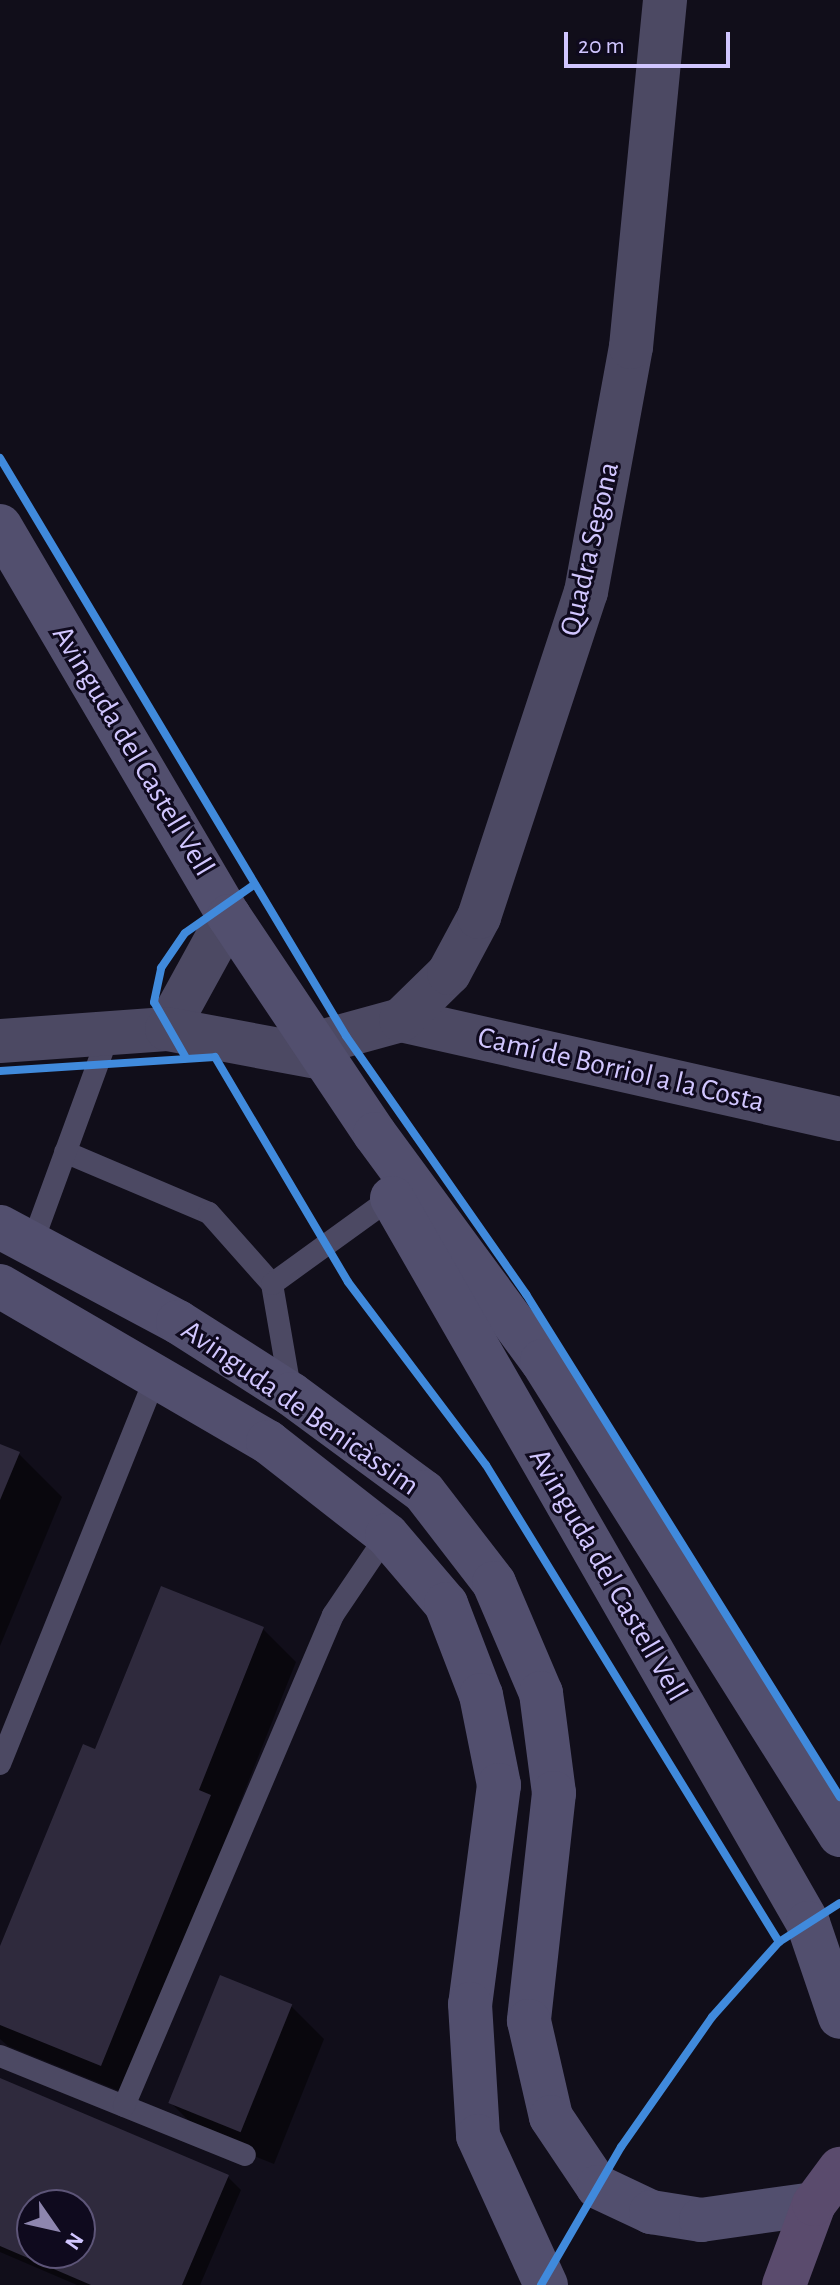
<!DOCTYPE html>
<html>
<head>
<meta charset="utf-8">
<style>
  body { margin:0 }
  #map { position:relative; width:840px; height:2285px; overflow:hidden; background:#110e1a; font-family:"Alegreya Sans",sans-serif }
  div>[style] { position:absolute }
  .shadow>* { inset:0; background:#0007 }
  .building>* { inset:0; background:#2f2a3d; transform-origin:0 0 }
  .lane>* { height:22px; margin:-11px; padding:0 11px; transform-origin:11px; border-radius:11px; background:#4c4963 }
  .street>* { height:44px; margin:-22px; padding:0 22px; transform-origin:22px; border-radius:22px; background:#4c4963 }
  .secondary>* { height:44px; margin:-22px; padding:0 22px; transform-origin:22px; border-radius:22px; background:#524f6e }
  .primary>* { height:44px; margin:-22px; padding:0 22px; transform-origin:22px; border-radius:22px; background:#5a4b6d }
  .cycleway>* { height:8px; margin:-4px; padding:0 4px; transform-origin:4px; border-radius:4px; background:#408adc }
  span { translate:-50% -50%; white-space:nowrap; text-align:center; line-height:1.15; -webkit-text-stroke:6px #0f0a1e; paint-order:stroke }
  .street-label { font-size:30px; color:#d1c6ff }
  .north { position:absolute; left:16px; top:2189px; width:80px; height:80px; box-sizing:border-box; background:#0f0a1e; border:2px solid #5d5578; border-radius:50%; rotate:124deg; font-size:22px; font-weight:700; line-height:32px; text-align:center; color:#d1c6ff }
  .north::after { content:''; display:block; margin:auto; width:28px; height:36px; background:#8e86af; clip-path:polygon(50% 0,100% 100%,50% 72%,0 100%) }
  .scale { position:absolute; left:564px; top:32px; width:166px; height:36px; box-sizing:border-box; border:4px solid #d1c6ff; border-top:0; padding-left:10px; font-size:24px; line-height:28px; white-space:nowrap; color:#d1c6ff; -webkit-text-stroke:6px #0f0a1e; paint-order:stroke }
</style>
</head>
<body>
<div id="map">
  <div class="shadow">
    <div style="clip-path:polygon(0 1446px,19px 1454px,62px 1497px,0 1646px)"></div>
    <div style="clip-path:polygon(162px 1588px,263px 1629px,296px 1662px,233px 1820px,243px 1830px,134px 2097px,8px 2046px,0 2039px,0 1952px,96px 1751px)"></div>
    <div style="clip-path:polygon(291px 2006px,324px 2039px,274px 2164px,204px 2136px,171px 2103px)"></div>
    <div style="clip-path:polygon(evenodd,0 2081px,228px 2177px,241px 2190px,200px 2285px,77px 2285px,0 2252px,0 2081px,32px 2205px,80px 2205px,80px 2253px,32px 2253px,32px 2205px)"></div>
  </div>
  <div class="building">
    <div style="clip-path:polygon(0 1444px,20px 1452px,0 1500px)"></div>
    <div style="clip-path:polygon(161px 1586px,264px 1627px,199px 1790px,211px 1795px,101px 2066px,0 2025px,0 1946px,83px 1744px,95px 1749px)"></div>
    <div style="left:220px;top:1975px;width:78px;height:138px;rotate:22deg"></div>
    <div style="clip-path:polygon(evenodd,0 2078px,229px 2175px,182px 2285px,91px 2285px,0 2246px,0 2078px,32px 2205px,80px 2205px,80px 2253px,32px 2253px,32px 2205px)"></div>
  </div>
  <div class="lane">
    <div style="left:65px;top:1152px;width:156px;rotate:23deg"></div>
    <div style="left:209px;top:1213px;width:95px;rotate:48.4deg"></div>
    <div style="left:272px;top:1284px;width:112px;rotate:80.2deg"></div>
    <div style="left:33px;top:1241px;width:221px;rotate:-69.9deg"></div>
    <div style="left:272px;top:1284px;width:148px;rotate:-35.9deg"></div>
    <div style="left:0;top:1764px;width:419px;rotate:-68.1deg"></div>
    <div style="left:0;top:2056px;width:264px;rotate:22deg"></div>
    <div style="left:124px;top:2106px;width:534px;rotate:-66.94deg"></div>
    <div style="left:333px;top:1615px;width:97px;rotate:-56deg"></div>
  </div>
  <div class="street">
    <div style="left:401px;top:1020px;width:450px;rotate:12.7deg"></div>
    <div style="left:167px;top:1029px;width:129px;rotate:-61.2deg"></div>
    <div style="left:0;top:1041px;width:167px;rotate:-4.1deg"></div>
    <div style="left:167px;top:1029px;width:163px;rotate:10.6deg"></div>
    <div style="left:317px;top:1043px;width:87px;rotate:-15.3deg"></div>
    <div style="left:401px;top:1020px;width:67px;rotate:-44.4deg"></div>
    <div style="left:449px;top:973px;width:64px;rotate:-61.8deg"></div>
    <div style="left:479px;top:917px;width:342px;rotate:-71.8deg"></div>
    <div style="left:586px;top:592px;width:249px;rotate:-79.6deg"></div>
    <div style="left:631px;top:347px;width:349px;rotate:-84.4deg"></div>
  </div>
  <div class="secondary">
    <div style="left:0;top:526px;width:452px;rotate:59.6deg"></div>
    <div style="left:229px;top:916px;width:262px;rotate:56.2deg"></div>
    <div style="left:375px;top:1134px;width:282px;rotate:53.7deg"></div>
    <div style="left:542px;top:1361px;width:560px;rotate:57.84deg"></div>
    <div style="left:392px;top:1198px;width:836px;rotate:60.15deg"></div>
    <div style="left:808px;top:1923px;width:99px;rotate:71.2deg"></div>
    <div style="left:0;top:1227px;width:202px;rotate:28.1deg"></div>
    <div style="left:178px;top:1322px;width:134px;rotate:32.5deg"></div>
    <div style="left:291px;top:1394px;width:165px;rotate:36.4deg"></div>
    <div style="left:424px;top:1492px;width:115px;rotate:52.4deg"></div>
    <div style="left:494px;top:1583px;width:120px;rotate:66.9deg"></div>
    <div style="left:541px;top:1693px;width:101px;rotate:82.6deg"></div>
    <div style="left:554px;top:1793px;width:229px;rotate:96.3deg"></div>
    <div style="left:529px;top:2021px;width:98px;rotate:77.1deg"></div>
    <div style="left:551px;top:2117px;width:84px;rotate:56.1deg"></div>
    <div style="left:598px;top:2187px;width:59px;rotate:25.3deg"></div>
    <div style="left:651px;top:2212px;width:51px;rotate:9.1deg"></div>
    <div style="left:701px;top:2220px;width:114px;rotate:-8.1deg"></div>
    <div style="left:0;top:1286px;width:310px;rotate:30.2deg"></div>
    <div style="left:268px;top:1442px;width:151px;rotate:38deg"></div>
    <div style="left:387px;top:1535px;width:91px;rotate:49.5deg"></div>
    <div style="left:446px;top:1604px;width:97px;rotate:69deg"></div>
    <div style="left:481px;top:1695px;width:92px;rotate:78.7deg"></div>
    <div style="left:499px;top:1785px;width:221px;rotate:97.5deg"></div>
    <div style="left:470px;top:2004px;width:132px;rotate:86.5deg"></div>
    <div style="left:478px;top:2136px;width:164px;rotate:65.5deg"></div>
  </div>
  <div class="primary">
    <div style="left:784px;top:2285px;width:86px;rotate:-69.7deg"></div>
    <div style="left:814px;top:2204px;width:44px;rotate:-53.4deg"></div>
  </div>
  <div class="cycleway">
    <div style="left:0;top:458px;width:674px;rotate:59.09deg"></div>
    <div style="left:346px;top:1036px;width:315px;rotate:55.1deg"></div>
    <div style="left:526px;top:1294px;width:593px;rotate:58.03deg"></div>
    <div style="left:186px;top:1058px;width:64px;rotate:-119.7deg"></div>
    <div style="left:154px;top:1002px;width:35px;rotate:-78deg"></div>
    <div style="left:161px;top:968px;width:42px;rotate:-55.6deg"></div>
    <div style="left:185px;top:933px;width:85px;rotate:-35deg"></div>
    <div style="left:0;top:1071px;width:215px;rotate:-3.7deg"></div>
    <div style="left:215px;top:1057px;width:261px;rotate:59.4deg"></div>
    <div style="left:348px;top:1282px;width:229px;rotate:53deg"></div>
    <div style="left:486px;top:1465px;width:560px;rotate:58.44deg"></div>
    <div style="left:541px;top:2285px;width:160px;rotate:-59.9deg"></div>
    <div style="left:621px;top:2147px;width:159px;rotate:-55deg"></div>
    <div style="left:712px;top:2017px;width:101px;rotate:-48.2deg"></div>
    <div style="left:779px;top:1942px;width:72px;rotate:-32.6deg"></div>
  </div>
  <div class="street-label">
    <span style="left:590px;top:549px;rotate:-77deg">Quadra Segona</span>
    <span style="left:133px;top:751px;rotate:59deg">Avinguda del Castell Vell</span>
    <span style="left:621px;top:1070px;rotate:13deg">Camí de Borriol a la Costa</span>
    <span style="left:300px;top:1408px;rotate:35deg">Avinguda de Benicàssim</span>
    <span style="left:608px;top:1575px;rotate:60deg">Avinguda del Castell Vell</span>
  </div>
  <div class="north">N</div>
  <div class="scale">20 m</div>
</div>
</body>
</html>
